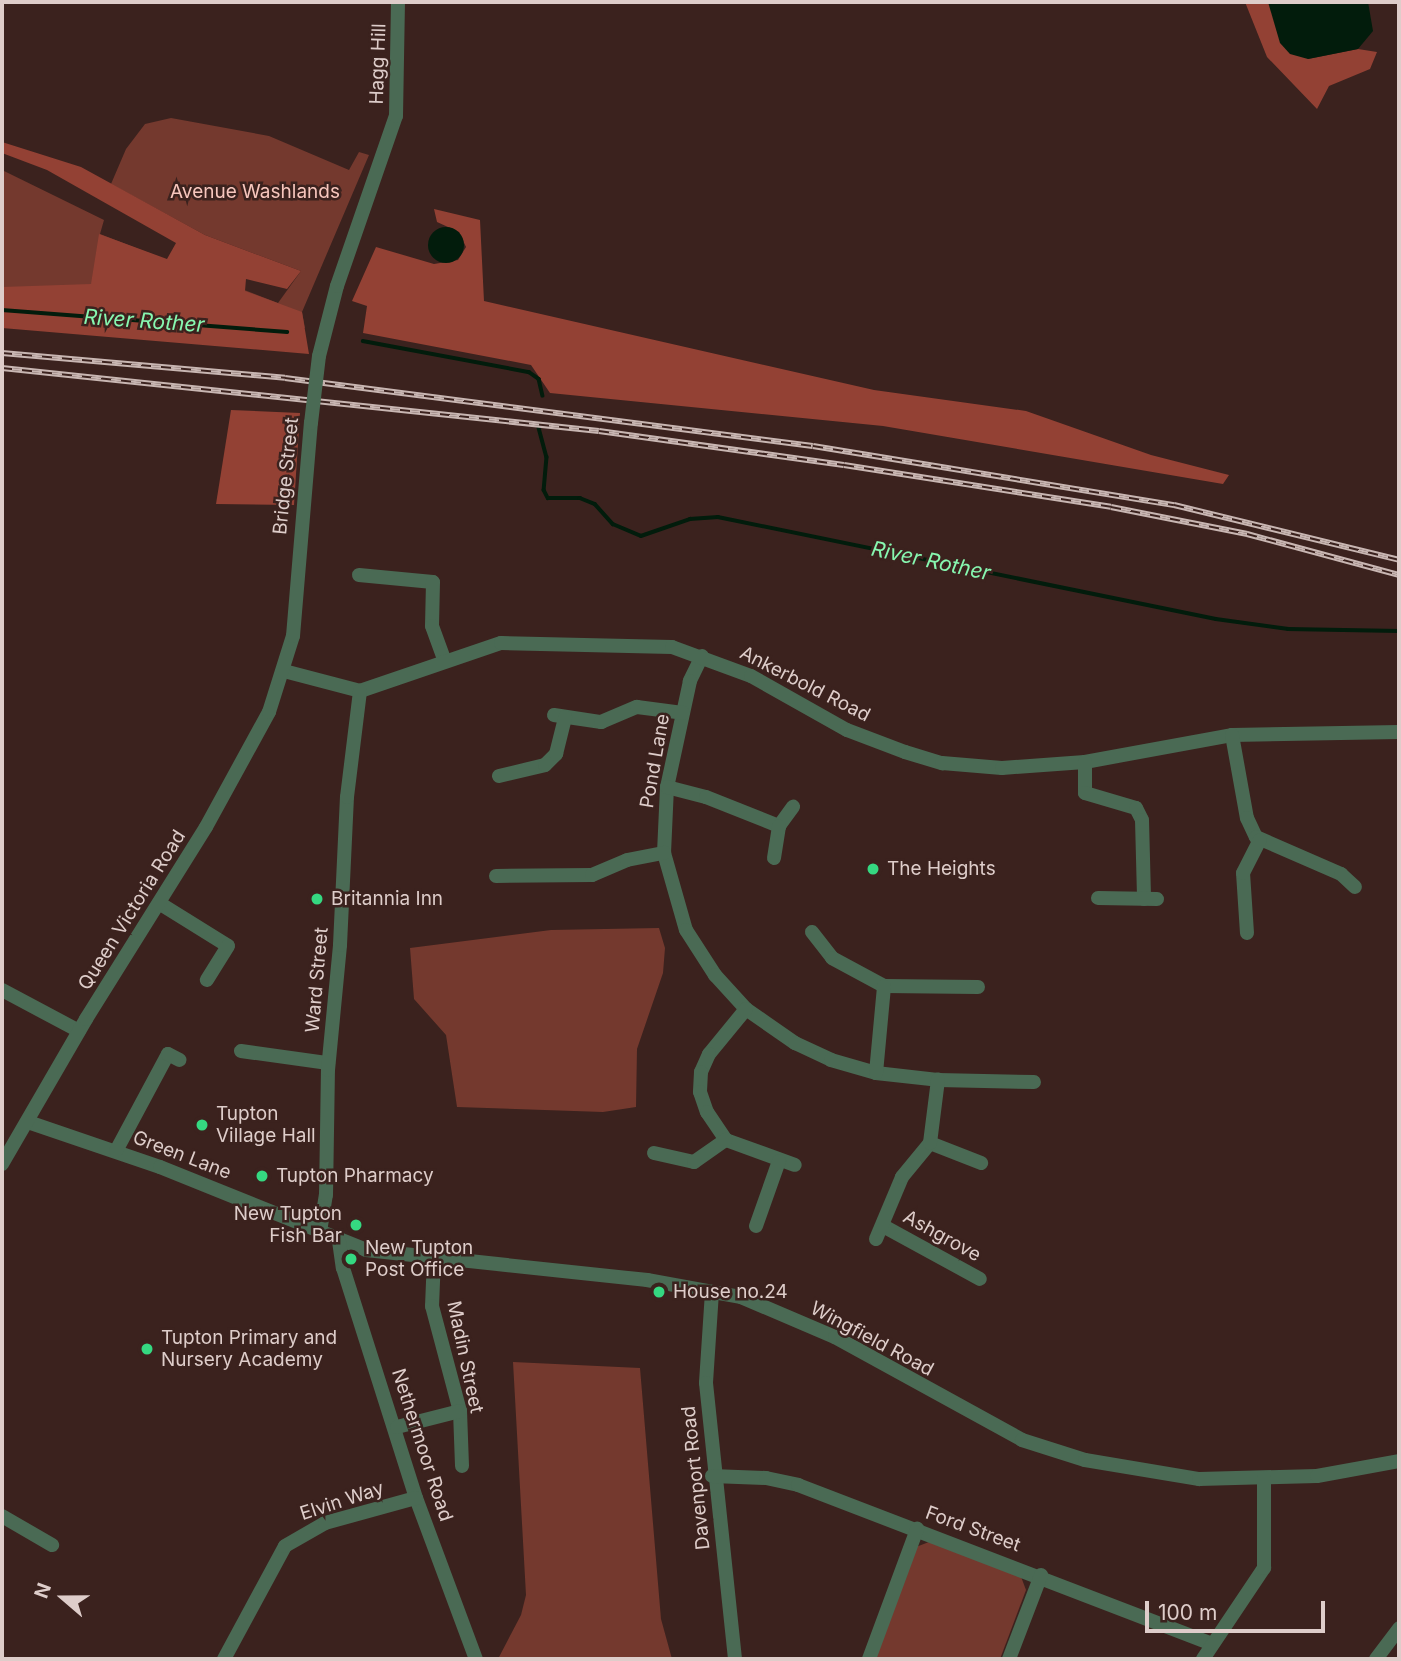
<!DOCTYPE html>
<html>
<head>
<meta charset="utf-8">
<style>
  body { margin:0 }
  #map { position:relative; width:1401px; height:1661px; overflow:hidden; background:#3b221e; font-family:Inter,sans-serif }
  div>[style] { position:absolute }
  .green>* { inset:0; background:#74392e }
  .forest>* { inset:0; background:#934134 }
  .water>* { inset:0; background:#021c0c }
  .round { border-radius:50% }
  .stream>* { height:3.5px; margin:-1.75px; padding:0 1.75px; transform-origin:1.75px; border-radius:1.75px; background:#021c0c }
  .minor>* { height:14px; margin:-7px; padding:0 7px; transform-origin:7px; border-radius:7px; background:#4a6a54 }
  .rail>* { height:6px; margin-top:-3px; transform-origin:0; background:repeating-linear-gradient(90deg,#3b221e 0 10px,#c8b6b2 0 20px); box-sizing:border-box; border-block:2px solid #c8b6b2 }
  .minor-bridge>* { height:14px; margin:-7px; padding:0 7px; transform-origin:7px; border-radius:7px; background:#4a6a54 }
  .dots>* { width:19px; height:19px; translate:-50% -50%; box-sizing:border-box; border:4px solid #3b221e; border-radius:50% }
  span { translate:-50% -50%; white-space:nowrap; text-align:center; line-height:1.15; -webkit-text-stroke:5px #3b221e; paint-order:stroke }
  .street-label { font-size:19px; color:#decdca }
  .park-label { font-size:19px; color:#f7c6bd }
  .poi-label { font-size:19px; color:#decdca }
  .left { translate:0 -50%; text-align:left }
  .right { translate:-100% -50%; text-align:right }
  .water-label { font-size:21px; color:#87f7b0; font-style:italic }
  .frame { position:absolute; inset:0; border:4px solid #decdca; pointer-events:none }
  .north { position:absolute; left:28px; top:1563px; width:70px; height:70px; -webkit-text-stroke:5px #3b221e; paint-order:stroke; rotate:290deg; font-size:19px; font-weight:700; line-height:28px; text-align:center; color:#decdca }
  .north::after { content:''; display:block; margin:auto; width:24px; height:32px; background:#decdca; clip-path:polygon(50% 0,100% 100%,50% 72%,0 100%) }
  .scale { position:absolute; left:1145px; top:1601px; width:180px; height:32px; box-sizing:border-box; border:4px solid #decdca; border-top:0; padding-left:9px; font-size:21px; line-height:24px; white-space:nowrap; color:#decdca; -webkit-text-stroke:5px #3b221e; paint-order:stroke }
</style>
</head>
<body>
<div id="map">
  <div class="green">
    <div style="clip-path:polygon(171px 118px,269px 136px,349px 170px,359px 152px,369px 155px,302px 312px,305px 328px,2px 304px,2px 170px,104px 220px,100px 234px,278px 303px,301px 271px,205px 235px,111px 184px,126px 149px,145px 124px)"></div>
    <div style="clip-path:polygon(659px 928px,665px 948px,663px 973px,637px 1049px,636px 1107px,603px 1112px,457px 1107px,446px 1035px,414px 999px,410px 948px,551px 930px)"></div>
    <div style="clip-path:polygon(513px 1362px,640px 1368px,661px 1619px,672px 1659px,498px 1659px,521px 1615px,526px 1595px)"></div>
    <div style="clip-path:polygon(934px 1540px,1020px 1574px,1026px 1590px,1000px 1659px,874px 1659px,916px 1547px)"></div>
  </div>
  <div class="forest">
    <div style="clip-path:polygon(1245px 2px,1268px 2px,1308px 59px,1358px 49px,1377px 52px,1370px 69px,1329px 86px,1317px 109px,1267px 57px)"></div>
    <div style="clip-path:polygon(2px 142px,81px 167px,205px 235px,301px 271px,287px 289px,246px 279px,245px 291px,302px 312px,309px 354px,2px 328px,2px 287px,91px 284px,99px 234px,167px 259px,176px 243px,47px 170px,2px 153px)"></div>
    <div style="clip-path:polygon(434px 209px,480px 220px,484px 301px,874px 390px,1026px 411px,1151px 455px,1229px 475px,1223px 484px,883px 426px,550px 393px,531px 365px,363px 333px,367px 306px,352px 301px,376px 247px,434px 264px,458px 260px,466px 247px,459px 232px,437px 222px)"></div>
    <div style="clip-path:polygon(231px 410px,300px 413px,294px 505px,216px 504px)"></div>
  </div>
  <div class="water">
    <div style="clip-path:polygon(1268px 2px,1368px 2px,1373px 31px,1358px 49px,1308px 59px,1290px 54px,1280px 43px)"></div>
    <div class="round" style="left:428px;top:227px;width:36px;height:36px"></div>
  </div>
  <div class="stream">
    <div style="left:2px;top:310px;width:286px;rotate:4.4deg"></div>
    <div style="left:363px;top:341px;width:169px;rotate:10.6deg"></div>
    <div style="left:529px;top:372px;width:12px;rotate:35deg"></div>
    <div style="left:539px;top:379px;width:17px;rotate:77deg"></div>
    <div style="left:539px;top:428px;width:30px;rotate:75deg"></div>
    <div style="left:547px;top:457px;width:33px;rotate:95deg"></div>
    <div style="left:544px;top:490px;width:9px;rotate:63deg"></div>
    <div style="left:548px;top:498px;width:32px"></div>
    <div style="left:580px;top:498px;width:16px;rotate:22deg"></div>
    <div style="left:595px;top:504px;width:27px;rotate:48deg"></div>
    <div style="left:613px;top:524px;width:30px;rotate:23deg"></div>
    <div style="left:641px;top:536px;width:52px;rotate:-19.1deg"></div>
    <div style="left:690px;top:519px;width:28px;rotate:-4deg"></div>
    <div style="left:718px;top:517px;width:508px;rotate:11.58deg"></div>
    <div style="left:1216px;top:619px;width:73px;rotate:7.9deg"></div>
    <div style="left:1288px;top:629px;width:111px;rotate:1deg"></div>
  </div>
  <div class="minor">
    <div style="left:319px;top:356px;width:72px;rotate:-75.6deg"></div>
    <div style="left:337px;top:286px;width:180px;rotate:-70.9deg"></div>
    <div style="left:396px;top:116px;width:114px;rotate:-89deg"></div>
    <div style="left:359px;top:575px;width:74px;rotate:5.4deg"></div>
    <div style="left:433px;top:582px;width:44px;rotate:91.3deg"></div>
    <div style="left:432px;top:626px;width:37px;rotate:70deg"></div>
    <div style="left:702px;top:656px;width:28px;rotate:116deg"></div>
    <div style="left:690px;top:681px;width:108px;rotate:102.2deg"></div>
    <div style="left:667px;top:787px;width:66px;rotate:92.6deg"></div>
    <div style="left:664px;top:853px;width:80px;rotate:74.1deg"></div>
    <div style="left:686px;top:930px;width:54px;rotate:57.2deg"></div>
    <div style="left:715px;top:975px;width:46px;rotate:47.6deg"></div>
    <div style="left:746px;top:1009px;width:60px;rotate:34.8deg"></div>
    <div style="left:795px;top:1043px;width:40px;rotate:25deg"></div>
    <div style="left:831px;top:1060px;width:47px;rotate:16.1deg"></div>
    <div style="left:876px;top:1073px;width:62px;rotate:6.4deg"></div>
    <div style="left:938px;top:1080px;width:96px;rotate:1.2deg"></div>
    <div style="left:284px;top:671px;width:79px;rotate:14.7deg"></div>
    <div style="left:360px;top:691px;width:149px;rotate:-18.8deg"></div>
    <div style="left:501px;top:643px;width:171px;rotate:1.3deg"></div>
    <div style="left:672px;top:647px;width:84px;rotate:20.2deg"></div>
    <div style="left:751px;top:676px;width:110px;rotate:29.4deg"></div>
    <div style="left:847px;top:730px;width:62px;rotate:20.8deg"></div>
    <div style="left:905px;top:752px;width:39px;rotate:17deg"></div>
    <div style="left:942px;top:763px;width:60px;rotate:4.8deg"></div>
    <div style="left:1002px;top:768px;width:83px;rotate:-4.1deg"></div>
    <div style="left:1085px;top:762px;width:149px;rotate:-10.4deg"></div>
    <div style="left:1232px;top:735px;width:167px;rotate:-1deg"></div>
    <div style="left:554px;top:715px;width:48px;rotate:8.5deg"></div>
    <div style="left:601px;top:722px;width:39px;rotate:-23deg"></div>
    <div style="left:637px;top:707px;width:46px;rotate:7.4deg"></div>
    <div style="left:1232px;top:735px;width:84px;rotate:79.8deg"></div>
    <div style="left:1247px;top:818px;width:21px;rotate:65deg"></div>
    <div style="left:1256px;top:837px;width:93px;rotate:23.5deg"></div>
    <div style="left:1341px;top:874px;width:19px;rotate:43deg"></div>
    <div style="left:1085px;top:762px;width:31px;rotate:90deg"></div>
    <div style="left:1085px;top:793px;width:53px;rotate:16.4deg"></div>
    <div style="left:1136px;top:808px;width:13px;rotate:63deg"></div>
    <div style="left:1142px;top:820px;width:79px;rotate:88.5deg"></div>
    <div style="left:499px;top:776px;width:47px;rotate:-13.4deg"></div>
    <div style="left:545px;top:765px;width:16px;rotate:-45deg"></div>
    <div style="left:556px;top:754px;width:38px;rotate:-76deg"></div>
    <div style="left:667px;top:787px;width:40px;rotate:14.4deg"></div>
    <div style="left:706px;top:797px;width:79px;rotate:21.7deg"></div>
    <div style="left:779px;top:826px;width:24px;rotate:-54deg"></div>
    <div style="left:774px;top:858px;width:32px;rotate:-81deg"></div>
    <div style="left:496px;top:876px;width:96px;rotate:-0.6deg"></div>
    <div style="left:592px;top:875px;width:38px;rotate:-23deg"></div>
    <div style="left:627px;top:860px;width:38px;rotate:-11deg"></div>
    <div style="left:1098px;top:898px;width:59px;rotate:1deg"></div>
    <div style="left:159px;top:903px;width:81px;rotate:31.9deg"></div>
    <div style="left:228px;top:946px;width:40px;rotate:122deg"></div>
    <div style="left:812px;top:932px;width:33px;rotate:52deg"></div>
    <div style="left:832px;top:958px;width:59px;rotate:28.3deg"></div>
    <div style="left:884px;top:986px;width:94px;rotate:0.6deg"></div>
    <div style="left:1247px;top:933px;width:60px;rotate:-93.8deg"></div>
    <div style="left:1243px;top:873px;width:37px;rotate:-63deg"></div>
    <div style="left:2px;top:990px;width:87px;rotate:28deg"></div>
    <div style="left:746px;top:1009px;width:58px;rotate:129.4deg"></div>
    <div style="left:709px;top:1054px;width:20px;rotate:114deg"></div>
    <div style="left:701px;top:1072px;width:20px;rotate:93deg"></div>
    <div style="left:700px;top:1092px;width:21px;rotate:71deg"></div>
    <div style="left:707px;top:1112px;width:34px;rotate:56deg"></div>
    <div style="left:726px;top:1140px;width:73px;rotate:19.9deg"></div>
    <div style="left:241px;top:1051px;width:88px;rotate:7.9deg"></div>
    <div style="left:876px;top:1073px;width:87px;rotate:-84.7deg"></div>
    <div style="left:28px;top:1122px;width:139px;rotate:18.8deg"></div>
    <div style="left:160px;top:1167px;width:222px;rotate:21.9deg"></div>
    <div style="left:366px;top:1250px;width:283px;rotate:6.1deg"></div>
    <div style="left:647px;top:1280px;width:96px;rotate:10.3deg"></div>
    <div style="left:741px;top:1297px;width:102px;rotate:23.1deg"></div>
    <div style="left:835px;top:1337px;width:213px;rotate:28.8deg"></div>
    <div style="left:1022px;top:1440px;width:66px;rotate:17.6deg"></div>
    <div style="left:1085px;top:1460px;width:116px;rotate:9.5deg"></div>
    <div style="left:1199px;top:1479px;width:118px;rotate:-1.5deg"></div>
    <div style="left:1317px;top:1476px;width:83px;rotate:-10.4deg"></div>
    <div style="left:930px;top:1143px;width:55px;rotate:21.4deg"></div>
    <div style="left:116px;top:1151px;width:110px;rotate:-61.8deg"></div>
    <div style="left:168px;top:1054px;width:13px;rotate:27deg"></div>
    <div style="left:654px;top:1153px;width:41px;rotate:12.7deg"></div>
    <div style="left:694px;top:1162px;width:39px;rotate:-35deg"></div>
    <div style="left:2px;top:1164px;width:168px;rotate:-59.9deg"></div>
    <div style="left:86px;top:1019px;width:226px;rotate:-58deg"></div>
    <div style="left:206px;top:827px;width:131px;rotate:-61.3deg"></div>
    <div style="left:269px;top:712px;width:80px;rotate:-72.5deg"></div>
    <div style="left:293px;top:636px;width:214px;rotate:-85.2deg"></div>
    <div style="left:756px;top:1226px;width:69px;rotate:-70.5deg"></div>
    <div style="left:885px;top:1227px;width:108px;rotate:28.7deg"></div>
    <div style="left:320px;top:1232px;width:37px;rotate:-81deg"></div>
    <div style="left:326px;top:1195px;width:125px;rotate:-89.1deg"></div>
    <div style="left:328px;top:1070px;width:126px;rotate:-84.5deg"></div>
    <div style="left:340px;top:945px;width:148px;rotate:-87.3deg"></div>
    <div style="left:347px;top:797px;width:107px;rotate:-83deg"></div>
    <div style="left:876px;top:1239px;width:67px;rotate:-67.2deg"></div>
    <div style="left:902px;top:1177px;width:44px;rotate:-50.5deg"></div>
    <div style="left:930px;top:1143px;width:64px;rotate:-82.8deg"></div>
    <div style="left:339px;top:1241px;width:27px;rotate:82deg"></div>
    <div style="left:343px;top:1268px;width:241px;rotate:72.4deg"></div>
    <div style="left:416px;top:1498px;width:172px;rotate:69.6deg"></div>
    <div style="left:434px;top:1257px;width:49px;rotate:92.3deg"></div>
    <div style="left:432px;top:1306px;width:109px;rotate:75.1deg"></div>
    <div style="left:460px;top:1411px;width:55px;rotate:87.9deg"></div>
    <div style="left:712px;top:1292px;width:91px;rotate:93.8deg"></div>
    <div style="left:706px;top:1383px;width:278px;rotate:84deg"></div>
    <div style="left:397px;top:1427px;width:65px;rotate:-14.3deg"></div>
    <div style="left:712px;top:1476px;width:54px;rotate:2.1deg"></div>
    <div style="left:766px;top:1478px;width:33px;rotate:12deg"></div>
    <div style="left:798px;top:1485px;width:444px;rotate:21deg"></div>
    <div style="left:2px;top:1516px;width:58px;rotate:30.1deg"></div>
    <div style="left:224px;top:1659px;width:128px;rotate:-61.6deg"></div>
    <div style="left:285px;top:1546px;width:46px;rotate:-29.9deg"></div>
    <div style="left:325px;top:1523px;width:94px;rotate:-15.4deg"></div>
    <div style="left:869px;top:1659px;width:139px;rotate:-69.7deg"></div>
    <div style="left:1009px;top:1659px;width:90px;rotate:-69.1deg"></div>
    <div style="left:1203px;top:1659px;width:110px;rotate:-56.2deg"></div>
    <div style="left:1264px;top:1568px;width:90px;rotate:-90deg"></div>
    <div style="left:1376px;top:1659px;width:39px;rotate:-53deg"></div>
  </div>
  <div class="rail">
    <div style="left:2px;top:353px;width:284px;rotate:5deg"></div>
    <div style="left:285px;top:378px;width:532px;rotate:7.34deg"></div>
    <div style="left:813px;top:446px;width:366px;rotate:9.3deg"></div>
    <div style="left:1174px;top:505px;width:232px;rotate:13.7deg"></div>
    <div style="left:2px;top:368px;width:600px;rotate:6.02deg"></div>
    <div style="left:599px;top:431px;width:247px;rotate:7.9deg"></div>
    <div style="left:844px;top:465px;width:270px;rotate:8.9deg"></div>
    <div style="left:1111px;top:507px;width:139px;rotate:11.2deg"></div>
    <div style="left:1247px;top:534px;width:157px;rotate:15.1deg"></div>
  </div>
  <div class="minor-bridge">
    <div style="left:311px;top:423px;width:67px;rotate:-83.2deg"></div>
  </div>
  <div class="dots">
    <div style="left:873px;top:869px;background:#35d881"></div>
    <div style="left:317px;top:899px;background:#35d881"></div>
    <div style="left:202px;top:1125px;background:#35d881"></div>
    <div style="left:262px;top:1176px;background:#35d881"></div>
    <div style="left:356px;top:1225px;background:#35d881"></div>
    <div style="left:351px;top:1259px;background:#35d881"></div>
    <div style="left:659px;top:1292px;background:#35d881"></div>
    <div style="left:147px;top:1349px;background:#35d881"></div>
  </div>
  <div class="street-label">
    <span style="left:378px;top:64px;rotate:-88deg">Hagg Hill</span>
    <span style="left:286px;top:476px;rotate:-84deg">Bridge Street</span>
    <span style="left:805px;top:684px;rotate:27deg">Ankerbold Road</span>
    <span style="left:655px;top:761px;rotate:-80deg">Pond Lane</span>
    <span style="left:132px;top:910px;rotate:-58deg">Queen Victoria Road</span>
    <span style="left:317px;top:980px;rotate:-85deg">Ward Street</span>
    <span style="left:182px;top:1155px;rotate:21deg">Green Lane</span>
    <span style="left:942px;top:1236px;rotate:29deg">Ashgrove</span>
    <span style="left:872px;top:1339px;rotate:28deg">Wingfield Road</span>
    <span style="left:465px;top:1357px;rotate:78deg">Madin Street</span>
    <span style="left:422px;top:1445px;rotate:72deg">Nethermoor Road</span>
    <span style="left:696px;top:1478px;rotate:-96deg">Davenport Road</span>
    <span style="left:342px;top:1501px;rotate:-18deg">Elvin Way</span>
    <span style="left:973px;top:1529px;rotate:20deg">Ford Street</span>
  </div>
  <div class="park-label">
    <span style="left:255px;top:192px">Avenue Washlands</span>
  </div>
  <div class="poi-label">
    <span class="left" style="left:887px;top:869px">The Heights</span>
    <span class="left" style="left:331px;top:899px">Britannia Inn</span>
    <span class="left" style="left:216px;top:1125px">Tupton<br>Village Hall</span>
    <span class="left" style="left:276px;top:1176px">Tupton Pharmacy</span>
    <span class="right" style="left:342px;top:1225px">New Tupton<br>Fish Bar</span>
    <span class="left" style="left:365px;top:1259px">New Tupton<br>Post Office</span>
    <span class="left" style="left:673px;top:1292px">House no.24</span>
    <span class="left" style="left:161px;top:1349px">Tupton Primary and<br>Nursery Academy</span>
  </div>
  <div class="water-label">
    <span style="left:144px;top:321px;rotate:4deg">River Rother</span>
    <span style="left:931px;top:561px;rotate:12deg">River Rother</span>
  </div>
  <div class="frame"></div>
  <div class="north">N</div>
  <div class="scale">100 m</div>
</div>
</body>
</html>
